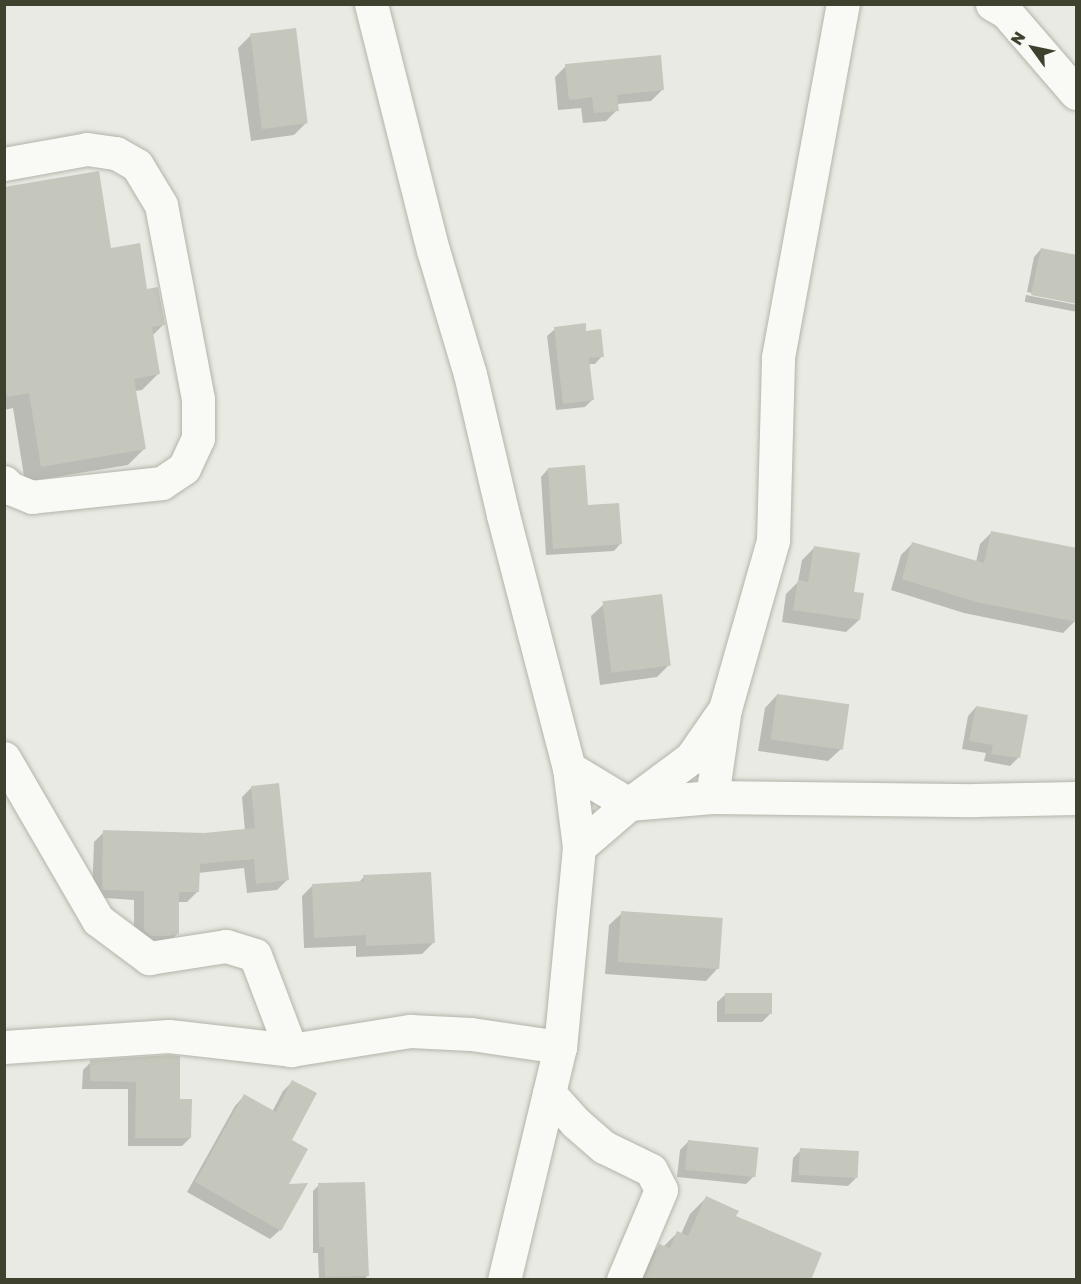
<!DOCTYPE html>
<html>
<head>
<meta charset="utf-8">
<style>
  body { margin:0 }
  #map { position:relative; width:1081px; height:1284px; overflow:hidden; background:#eaeae4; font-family:"Golos Text",sans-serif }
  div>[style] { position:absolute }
  .shadow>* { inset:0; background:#0003; transform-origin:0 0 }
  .building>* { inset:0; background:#c5c7bc; transform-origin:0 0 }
  .roads { filter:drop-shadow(0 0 2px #b3b4a9) drop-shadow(0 0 2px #b3b4a9) }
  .minor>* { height:33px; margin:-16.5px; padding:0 16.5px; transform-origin:16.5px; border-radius:16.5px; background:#f9f9f6 }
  span { translate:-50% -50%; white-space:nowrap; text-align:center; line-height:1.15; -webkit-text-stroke:4.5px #f7f8f4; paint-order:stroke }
  .frame { position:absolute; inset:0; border:6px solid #3e412d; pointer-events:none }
  .north { position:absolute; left:1003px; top:18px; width:60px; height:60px; -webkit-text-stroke:4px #f7f8f4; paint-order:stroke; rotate:303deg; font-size:16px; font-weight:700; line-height:24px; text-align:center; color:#3e412d }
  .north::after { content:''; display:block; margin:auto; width:21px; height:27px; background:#3e412d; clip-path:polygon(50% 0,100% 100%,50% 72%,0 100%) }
</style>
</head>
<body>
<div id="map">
  <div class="shadow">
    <div style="clip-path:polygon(251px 35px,306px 123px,294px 135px,251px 141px,238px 48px)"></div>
    <div style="clip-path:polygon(566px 66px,662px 90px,651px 101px,617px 104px,617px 110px,606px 121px,583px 123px,581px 108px,558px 110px,555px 77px)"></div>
    <div style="clip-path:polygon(4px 189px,110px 250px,146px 291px,163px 325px,152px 336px,158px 374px,142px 390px,135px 391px,144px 449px,128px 465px,25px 482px,13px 408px,4px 410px)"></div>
    <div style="clip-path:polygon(1041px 249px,1076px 302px,1027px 292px,1034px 257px)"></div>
    <div style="left:1026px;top:295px;width:51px;height:7px;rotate:11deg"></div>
    <div style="clip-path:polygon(555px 329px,585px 333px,602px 356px,595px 364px,589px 364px,593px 399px,585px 407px,556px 410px,547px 336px)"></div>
    <div style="clip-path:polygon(548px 469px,621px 543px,614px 551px,546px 555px,541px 477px)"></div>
    <div style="clip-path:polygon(991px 533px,1075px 621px,1063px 633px,964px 613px,891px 590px,901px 555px,913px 543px,976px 562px,980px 544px)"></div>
    <div style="clip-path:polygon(814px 548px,852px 593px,859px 620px,846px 632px,782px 622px,786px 594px,798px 582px,802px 560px)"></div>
    <div style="clip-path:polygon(604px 604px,669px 665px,657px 677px,600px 685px,591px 616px)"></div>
    <div style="clip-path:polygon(777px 695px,841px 749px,828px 761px,758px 751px,765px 708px)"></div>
    <div style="clip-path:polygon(976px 707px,1018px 758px,1010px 766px,984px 761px,986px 753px,962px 749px,968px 716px)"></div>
    <div style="clip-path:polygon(252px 787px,287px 880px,277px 890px,247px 893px,244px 868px,198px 873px,197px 892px,187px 902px,177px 902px,177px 934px,167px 944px,134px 941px,134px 900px,92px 897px,94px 842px,104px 832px,204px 835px,245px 831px,242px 797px)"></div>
    <div style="clip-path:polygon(364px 877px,433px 943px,422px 954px,356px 957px,356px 946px,304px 948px,302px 896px,313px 885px,358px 883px)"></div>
    <div style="clip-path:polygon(622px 913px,718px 968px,706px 981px,605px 974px,609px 925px)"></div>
    <div style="clip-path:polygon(726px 994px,770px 1014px,762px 1022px,717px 1022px,717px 1002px)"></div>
    <div style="clip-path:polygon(91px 1062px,178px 1101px,190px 1138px,182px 1146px,128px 1146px,128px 1089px,82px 1089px,83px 1070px)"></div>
    <div style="clip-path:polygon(293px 1081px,286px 1185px,280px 1230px,270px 1239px,187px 1192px,235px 1106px,244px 1096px,272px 1112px,283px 1091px)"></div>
    <div style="clip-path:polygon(688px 1142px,754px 1176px,746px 1184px,677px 1177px,680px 1150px)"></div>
    <div style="clip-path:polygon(801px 1150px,856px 1178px,848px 1186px,791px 1182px,793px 1158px)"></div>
    <div style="clip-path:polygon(319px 1185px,367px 1276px,364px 1280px,319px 1280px,318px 1253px,313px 1253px,313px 1191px)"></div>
    <div style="clip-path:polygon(706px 1198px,809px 1280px,635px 1280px,643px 1262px,659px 1246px,663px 1247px,677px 1233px,681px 1234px,690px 1214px)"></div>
  </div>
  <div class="building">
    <div style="left:296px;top:28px;width:96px;height:46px;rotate:83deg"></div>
    <div style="clip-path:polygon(661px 55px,664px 90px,617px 95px,619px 111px,594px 113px,592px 97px,569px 100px,565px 64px)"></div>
    <div style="clip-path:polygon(99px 171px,111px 248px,140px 243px,147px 289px,158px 287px,165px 325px,152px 327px,160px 374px,134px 379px,146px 449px,41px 467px,29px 393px,7px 397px,4px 382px,4px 187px)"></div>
    <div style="clip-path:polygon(1041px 248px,1077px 255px,1077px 304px,1031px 295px)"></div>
    <div style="clip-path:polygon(586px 323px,586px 331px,601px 329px,604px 357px,589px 358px,594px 400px,563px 404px,554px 327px)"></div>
    <div style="clip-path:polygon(585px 465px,588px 505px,619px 503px,622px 544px,553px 549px,548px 468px)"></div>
    <div style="clip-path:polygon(991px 531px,1077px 548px,1077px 622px,976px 602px,902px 579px,912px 542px,984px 563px)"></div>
    <div style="clip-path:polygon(814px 546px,860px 553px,854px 592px,864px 593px,860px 620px,793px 610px,798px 580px,808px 582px)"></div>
    <div style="left:662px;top:594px;width:72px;height:60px;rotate:83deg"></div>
    <div style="left:777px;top:694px;width:73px;height:46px;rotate:8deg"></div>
    <div style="clip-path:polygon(976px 706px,1028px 715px,1020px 758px,991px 754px,993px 745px,969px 741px)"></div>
    <div style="clip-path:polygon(279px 783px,289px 880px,256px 884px,254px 859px,200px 864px,199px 892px,179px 892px,179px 934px,168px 936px,151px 936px,144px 931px,144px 891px,102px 890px,103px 830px,204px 833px,255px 828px,251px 786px)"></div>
    <div style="clip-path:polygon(431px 872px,435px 943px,366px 946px,366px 935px,314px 938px,312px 884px,364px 881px,363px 875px)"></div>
    <div style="left:621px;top:911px;width:102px;height:51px;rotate:4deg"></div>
    <div style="left:725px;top:993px;width:47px;height:21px"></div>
    <div style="clip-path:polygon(169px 1055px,180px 1056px,180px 1099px,192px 1099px,191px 1138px,135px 1138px,136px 1082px,90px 1081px,90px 1060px)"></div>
    <div style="clip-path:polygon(292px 1080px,317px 1093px,292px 1140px,308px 1149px,289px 1184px,308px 1183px,281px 1231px,195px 1182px,244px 1094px,276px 1112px)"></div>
    <div style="left:688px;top:1140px;width:71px;height:30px;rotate:6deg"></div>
    <div style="left:800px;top:1148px;width:59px;height:27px;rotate:3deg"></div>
    <div style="clip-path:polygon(365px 1182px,369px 1276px,325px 1277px,324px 1247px,319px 1247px,318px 1183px)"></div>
    <div style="clip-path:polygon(706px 1196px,739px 1211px,736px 1216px,822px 1253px,811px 1280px,644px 1280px,659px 1244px,670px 1248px,677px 1231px,688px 1236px)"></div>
  </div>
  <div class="roads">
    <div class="minor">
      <div style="left:371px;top:4px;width:254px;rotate:75.9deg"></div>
      <div style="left:433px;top:250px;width:129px;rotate:73.4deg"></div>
      <div style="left:470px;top:374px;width:145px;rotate:76.8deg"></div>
      <div style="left:503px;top:515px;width:261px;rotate:75.4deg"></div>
      <div style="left:569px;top:768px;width:80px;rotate:82.8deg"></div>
      <div style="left:579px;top:847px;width:201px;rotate:95.4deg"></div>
      <div style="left:560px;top:1047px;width:240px;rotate:103.5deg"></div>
      <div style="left:992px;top:4px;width:16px;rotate:30deg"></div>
      <div style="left:1006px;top:12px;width:107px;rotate:49.2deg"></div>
      <div style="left:4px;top:164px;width:84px;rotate:-10.2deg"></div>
      <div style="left:87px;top:149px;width:29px;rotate:8deg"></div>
      <div style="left:116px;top:153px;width:24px;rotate:30deg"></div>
      <div style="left:137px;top:165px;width:47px;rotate:59deg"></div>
      <div style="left:161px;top:205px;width:197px;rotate:79.2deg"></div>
      <div style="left:198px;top:399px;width:39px;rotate:90deg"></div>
      <div style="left:198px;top:438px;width:33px;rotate:115deg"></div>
      <div style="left:184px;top:468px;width:27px;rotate:146deg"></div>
      <div style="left:162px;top:483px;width:131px;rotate:173.9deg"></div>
      <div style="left:32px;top:497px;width:24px;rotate:-158deg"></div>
      <div style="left:10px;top:488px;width:8px;rotate:-135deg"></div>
      <div style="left:4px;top:758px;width:187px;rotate:59.9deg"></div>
      <div style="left:98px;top:920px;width:64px;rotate:36.7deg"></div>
      <div style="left:149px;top:958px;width:78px;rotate:-8.9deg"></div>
      <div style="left:226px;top:946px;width:30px;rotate:17deg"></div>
      <div style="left:255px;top:955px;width:102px;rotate:69.2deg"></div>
      <div style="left:569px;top:768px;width:70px;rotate:31deg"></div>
      <div style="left:629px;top:804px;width:83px;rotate:-4.8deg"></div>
      <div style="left:712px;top:797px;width:263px;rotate:0.7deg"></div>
      <div style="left:975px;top:800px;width:101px;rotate:-1.1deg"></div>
      <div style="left:712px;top:797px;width:83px;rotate:-81.7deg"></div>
      <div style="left:579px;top:847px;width:66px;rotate:-40.7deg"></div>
      <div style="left:629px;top:804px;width:77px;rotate:-36.6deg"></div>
      <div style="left:691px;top:758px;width:60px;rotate:-55.2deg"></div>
      <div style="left:725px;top:709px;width:176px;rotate:-74.1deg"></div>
      <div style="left:773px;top:540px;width:183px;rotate:-88.4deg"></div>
      <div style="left:778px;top:357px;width:359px;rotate:-79.6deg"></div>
      <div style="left:4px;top:1047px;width:165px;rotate:-3.8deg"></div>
      <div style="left:169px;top:1036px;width:123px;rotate:6.5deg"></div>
      <div style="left:291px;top:1050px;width:121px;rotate:-9.1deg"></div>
      <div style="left:410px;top:1031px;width:61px;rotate:2.8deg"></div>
      <div style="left:471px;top:1034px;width:90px;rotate:8.3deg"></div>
      <div style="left:549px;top:1093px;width:40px;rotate:48deg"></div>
      <div style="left:576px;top:1123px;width:37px;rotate:41deg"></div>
      <div style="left:604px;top:1147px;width:52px;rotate:26.1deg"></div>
      <div style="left:651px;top:1170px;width:22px;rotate:63deg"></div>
      <div style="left:661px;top:1190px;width:98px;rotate:112.9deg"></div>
    </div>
  </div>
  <div class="frame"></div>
  <div class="north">N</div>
</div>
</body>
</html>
